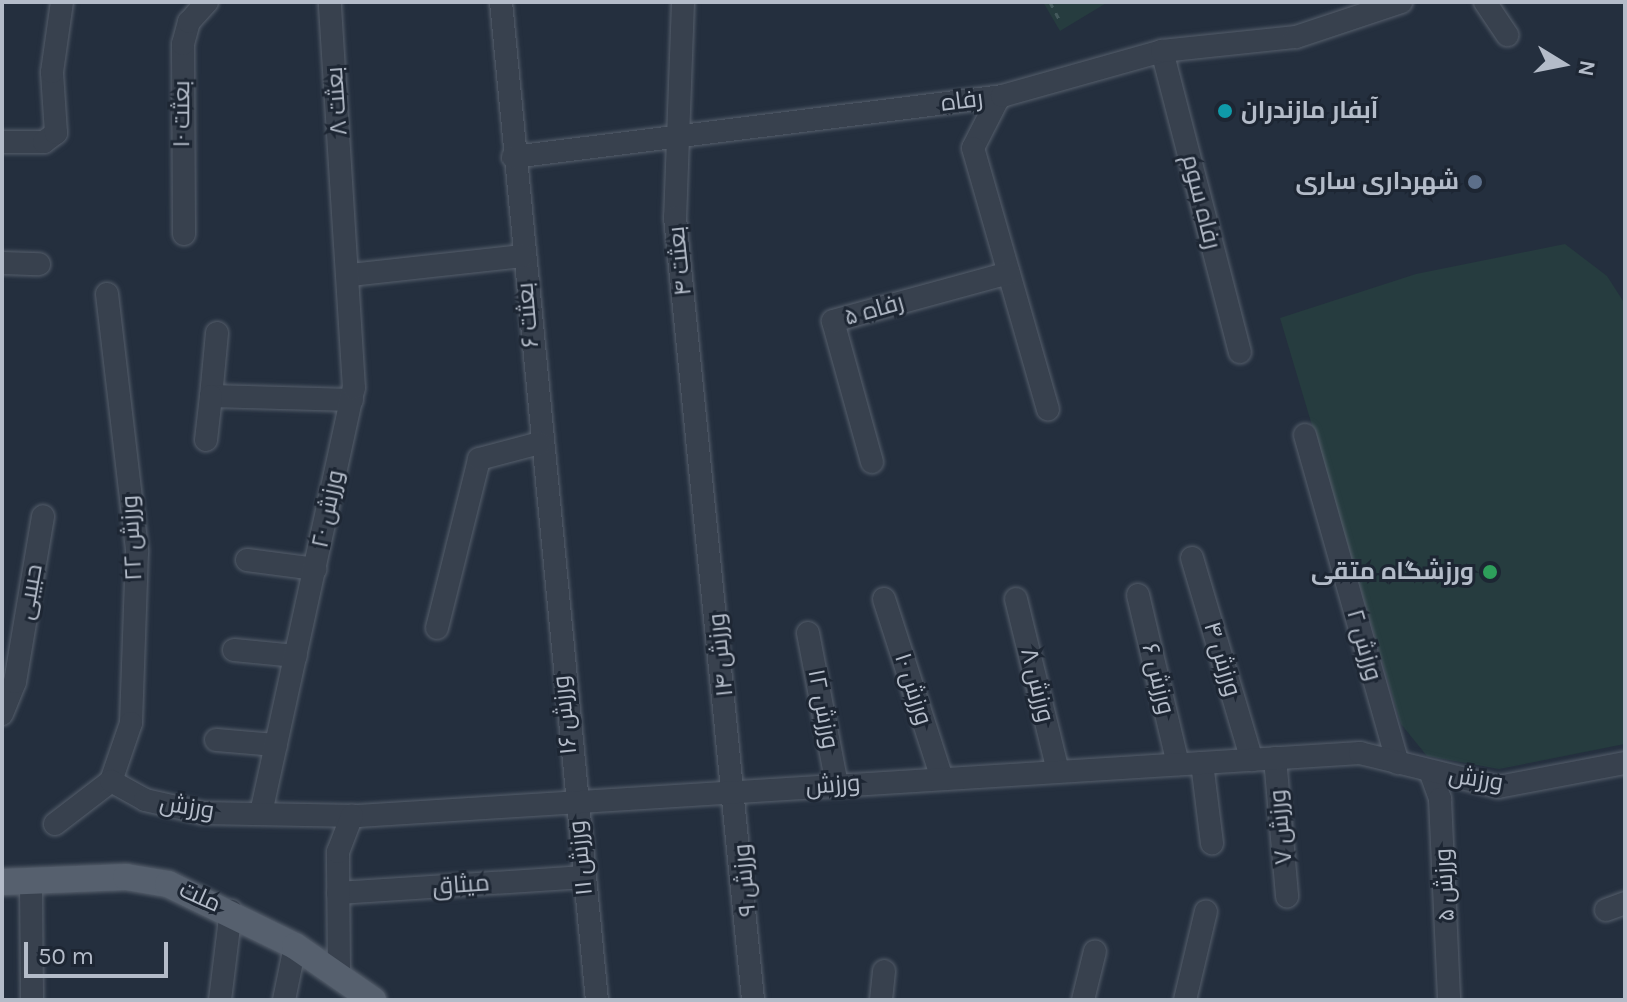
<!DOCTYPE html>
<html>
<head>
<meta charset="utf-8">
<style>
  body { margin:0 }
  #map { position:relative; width:1627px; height:1002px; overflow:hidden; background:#242f3e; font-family:Karla,Cairo,sans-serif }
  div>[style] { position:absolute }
  .green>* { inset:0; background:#263c3f }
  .path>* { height:3px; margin-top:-1.5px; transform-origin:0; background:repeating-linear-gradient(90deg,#44595c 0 6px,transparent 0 12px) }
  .roads { filter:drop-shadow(0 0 2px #565f6c) drop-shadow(0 0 2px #565f6c) }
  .minor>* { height:22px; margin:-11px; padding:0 11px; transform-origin:11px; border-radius:11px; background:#38414e }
  .major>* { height:26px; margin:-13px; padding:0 13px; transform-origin:13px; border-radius:13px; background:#56606e }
  .dots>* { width:22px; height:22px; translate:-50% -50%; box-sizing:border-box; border:4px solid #1d2633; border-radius:50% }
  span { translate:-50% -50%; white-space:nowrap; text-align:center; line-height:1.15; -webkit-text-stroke:6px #1d2633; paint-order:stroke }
  .street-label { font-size:24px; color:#b4bcc9 }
  .poi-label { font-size:24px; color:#b4bcc9; font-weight:700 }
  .left { translate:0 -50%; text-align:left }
  .right { translate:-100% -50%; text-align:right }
  .frame { position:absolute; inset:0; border:4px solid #b4bcc9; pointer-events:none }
  .north { position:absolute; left:1523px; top:24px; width:80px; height:80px; -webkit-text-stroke:6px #1d2633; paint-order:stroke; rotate:100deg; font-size:22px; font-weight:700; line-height:32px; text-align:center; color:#b4bcc9 }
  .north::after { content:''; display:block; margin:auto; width:28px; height:36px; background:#b4bcc9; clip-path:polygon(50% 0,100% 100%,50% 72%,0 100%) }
  .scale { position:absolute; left:24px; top:942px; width:144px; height:36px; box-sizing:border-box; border:4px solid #b4bcc9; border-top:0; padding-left:10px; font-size:24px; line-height:28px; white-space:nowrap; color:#b4bcc9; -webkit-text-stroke:6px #1d2633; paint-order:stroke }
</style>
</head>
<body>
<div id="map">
  <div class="green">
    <div style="clip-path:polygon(1043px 2px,1108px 2px,1060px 31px)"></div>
    <div style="clip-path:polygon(1565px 244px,1607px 276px,1625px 304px,1625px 744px,1499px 769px,1427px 756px,1401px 724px,1280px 318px,1416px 274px)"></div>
  </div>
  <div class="path">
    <div style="left:1050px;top:2px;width:19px;rotate:62deg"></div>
  </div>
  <div class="roads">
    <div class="minor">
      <div style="left:501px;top:2px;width:1003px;rotate:84.51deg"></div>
      <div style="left:683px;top:2px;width:215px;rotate:92.1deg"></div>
      <div style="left:675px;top:217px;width:787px;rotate:84.31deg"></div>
      <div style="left:1485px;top:2px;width:40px;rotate:56deg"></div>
      <div style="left:1162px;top:51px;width:311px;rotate:75.5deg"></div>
      <div style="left:999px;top:97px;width:57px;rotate:117deg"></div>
      <div style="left:973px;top:148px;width:272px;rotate:74deg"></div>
      <div style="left:2px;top:142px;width:42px"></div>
      <div style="left:44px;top:142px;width:15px;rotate:-37deg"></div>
      <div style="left:56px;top:133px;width:61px;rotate:-93.8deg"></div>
      <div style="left:52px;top:72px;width:71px;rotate:-81.9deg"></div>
      <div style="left:513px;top:157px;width:493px;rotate:-7.1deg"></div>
      <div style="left:1002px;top:96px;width:166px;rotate:-15.7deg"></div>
      <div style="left:1162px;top:51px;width:135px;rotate:-6deg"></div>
      <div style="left:1296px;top:37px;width:111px;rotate:-18.4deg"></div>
      <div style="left:184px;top:234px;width:190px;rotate:-90.3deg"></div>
      <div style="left:183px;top:44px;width:23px;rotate:-75deg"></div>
      <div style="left:189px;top:22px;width:27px;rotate:-48deg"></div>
      <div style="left:2px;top:263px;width:37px;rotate:2deg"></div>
      <div style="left:350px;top:275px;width:174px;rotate:-6.3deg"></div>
      <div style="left:107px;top:294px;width:259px;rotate:83.3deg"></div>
      <div style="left:137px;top:551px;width:172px;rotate:92deg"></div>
      <div style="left:131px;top:723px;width:61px;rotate:109deg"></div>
      <div style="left:217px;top:333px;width:63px;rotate:95.4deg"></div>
      <div style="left:211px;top:396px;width:141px;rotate:1.6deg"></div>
      <div style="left:1305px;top:435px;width:341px;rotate:74.2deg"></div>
      <div style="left:206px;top:440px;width:44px;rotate:-83.5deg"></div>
      <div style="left:872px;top:462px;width:146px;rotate:-105.5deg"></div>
      <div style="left:833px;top:321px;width:182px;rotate:-15.3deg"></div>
      <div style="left:1192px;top:558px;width:211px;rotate:73.5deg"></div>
      <div style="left:247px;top:560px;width:69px;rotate:7.5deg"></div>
      <div style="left:1138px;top:595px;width:174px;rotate:76.7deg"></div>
      <div style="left:884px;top:599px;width:189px;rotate:72.1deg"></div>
      <div style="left:1016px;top:599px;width:177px;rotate:76.3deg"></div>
      <div style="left:437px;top:628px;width:174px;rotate:-76deg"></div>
      <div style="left:479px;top:459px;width:63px;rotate:-14.7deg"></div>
      <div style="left:808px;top:633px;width:155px;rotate:79.2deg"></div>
      <div style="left:234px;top:650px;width:62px;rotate:5.5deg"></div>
      <div style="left:2px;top:714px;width:35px;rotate:-68deg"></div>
      <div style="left:15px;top:682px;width:168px;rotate:-80.4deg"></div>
      <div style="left:216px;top:740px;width:60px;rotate:4.8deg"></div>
      <div style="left:1275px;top:758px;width:139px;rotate:85deg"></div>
      <div style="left:1202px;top:763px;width:81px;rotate:82.9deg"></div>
      <div style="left:1430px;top:771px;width:30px;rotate:70deg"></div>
      <div style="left:1440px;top:799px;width:201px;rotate:87.4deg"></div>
      <div style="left:261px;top:813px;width:435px;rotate:-77.7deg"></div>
      <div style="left:354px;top:388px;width:387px;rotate:-93.6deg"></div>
      <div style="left:55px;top:824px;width:71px;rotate:-37.5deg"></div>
      <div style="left:111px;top:781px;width:39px;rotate:29deg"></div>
      <div style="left:145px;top:800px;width:58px;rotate:12.8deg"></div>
      <div style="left:202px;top:813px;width:156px;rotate:1.1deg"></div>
      <div style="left:358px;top:816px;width:1004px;rotate:-3.6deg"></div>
      <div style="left:1360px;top:753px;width:142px;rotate:13.8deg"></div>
      <div style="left:1498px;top:787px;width:129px;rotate:-10.7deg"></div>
      <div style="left:31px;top:883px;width:117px;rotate:89.5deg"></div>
      <div style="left:338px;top:893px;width:247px;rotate:-3.7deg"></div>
      <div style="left:1606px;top:910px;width:20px;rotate:-20deg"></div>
      <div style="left:339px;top:974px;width:122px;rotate:-90.5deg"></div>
      <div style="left:338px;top:852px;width:39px;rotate:-69deg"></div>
      <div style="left:220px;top:1000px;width:90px;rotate:-83deg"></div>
      <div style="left:284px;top:1000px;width:55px;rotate:-78.5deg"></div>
      <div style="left:881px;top:1000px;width:29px;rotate:-84deg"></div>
      <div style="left:1083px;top:1000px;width:50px;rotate:-76.2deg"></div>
      <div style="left:1185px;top:1000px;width:91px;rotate:-76.7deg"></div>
    </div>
    <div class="major">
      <div style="left:2px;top:882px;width:124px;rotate:-2.3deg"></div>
      <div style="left:126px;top:877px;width:43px;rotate:9.5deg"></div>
      <div style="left:168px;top:884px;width:141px;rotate:26deg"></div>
      <div style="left:295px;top:946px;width:95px;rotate:34.7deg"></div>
    </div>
  </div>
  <div class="dots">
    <div style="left:1225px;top:111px;background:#0f9aa8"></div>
    <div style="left:1475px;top:182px;background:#5c6f8a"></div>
    <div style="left:1490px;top:572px;background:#2e9e5b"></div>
  </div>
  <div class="street-label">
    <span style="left:337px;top:101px;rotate:-94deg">بعثت ٨</span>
    <span style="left:962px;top:101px;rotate:-7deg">رفاه</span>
    <span style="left:182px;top:114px;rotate:-90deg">بعثت ۱۰</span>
    <span style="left:1201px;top:202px;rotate:76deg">رفاه سوم</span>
    <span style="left:680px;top:261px;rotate:-96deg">بعثت ۴</span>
    <span style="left:874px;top:310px;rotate:-16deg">رفاه ۵</span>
    <span style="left:528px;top:315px;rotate:-95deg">بعثت ۶</span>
    <span style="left:328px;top:509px;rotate:-78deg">ورزش ۲۰</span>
    <span style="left:132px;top:538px;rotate:-93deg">ورزش ۲۲</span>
    <span style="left:30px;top:592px;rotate:-80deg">حبیبی</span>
    <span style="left:1364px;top:645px;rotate:74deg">ورزش ۲</span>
    <span style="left:721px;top:655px;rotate:-96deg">ورزش ۱۴</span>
    <span style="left:1222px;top:659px;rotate:73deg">ورزش ۴</span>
    <span style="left:1158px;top:679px;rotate:76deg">ورزش ۶</span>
    <span style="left:1037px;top:685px;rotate:76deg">ورزش ۸</span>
    <span style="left:913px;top:689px;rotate:72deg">ورزش ۱۰</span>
    <span style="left:823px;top:709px;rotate:79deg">ورزش ۱۲</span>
    <span style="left:565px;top:715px;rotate:-96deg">ورزش ۱۶</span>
    <span style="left:1476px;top:779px;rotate:9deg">ورزش</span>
    <span style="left:833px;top:785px;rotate:-4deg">ورزش</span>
    <span style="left:187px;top:807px;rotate:9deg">ورزش</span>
    <span style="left:1281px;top:827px;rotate:-95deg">ورزش ۷</span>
    <span style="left:581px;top:858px;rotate:-96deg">ورزش ۱۱</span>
    <span style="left:745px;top:880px;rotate:-95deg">ورزش ۹</span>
    <span style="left:461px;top:885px;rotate:-4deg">میثاق</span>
    <span style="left:1445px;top:885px;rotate:-93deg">ورزش ۵</span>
    <span style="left:200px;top:897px;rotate:24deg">ملت</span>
  </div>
  <div class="poi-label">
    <span class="left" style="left:1241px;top:111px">آبفار مازندران</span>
    <span class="right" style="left:1459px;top:182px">شهرداری ساری</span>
    <span class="right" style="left:1474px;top:572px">ورزشگاه متقی</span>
  </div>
  <div class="frame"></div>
  <div class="north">N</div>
  <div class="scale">50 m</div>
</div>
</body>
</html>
